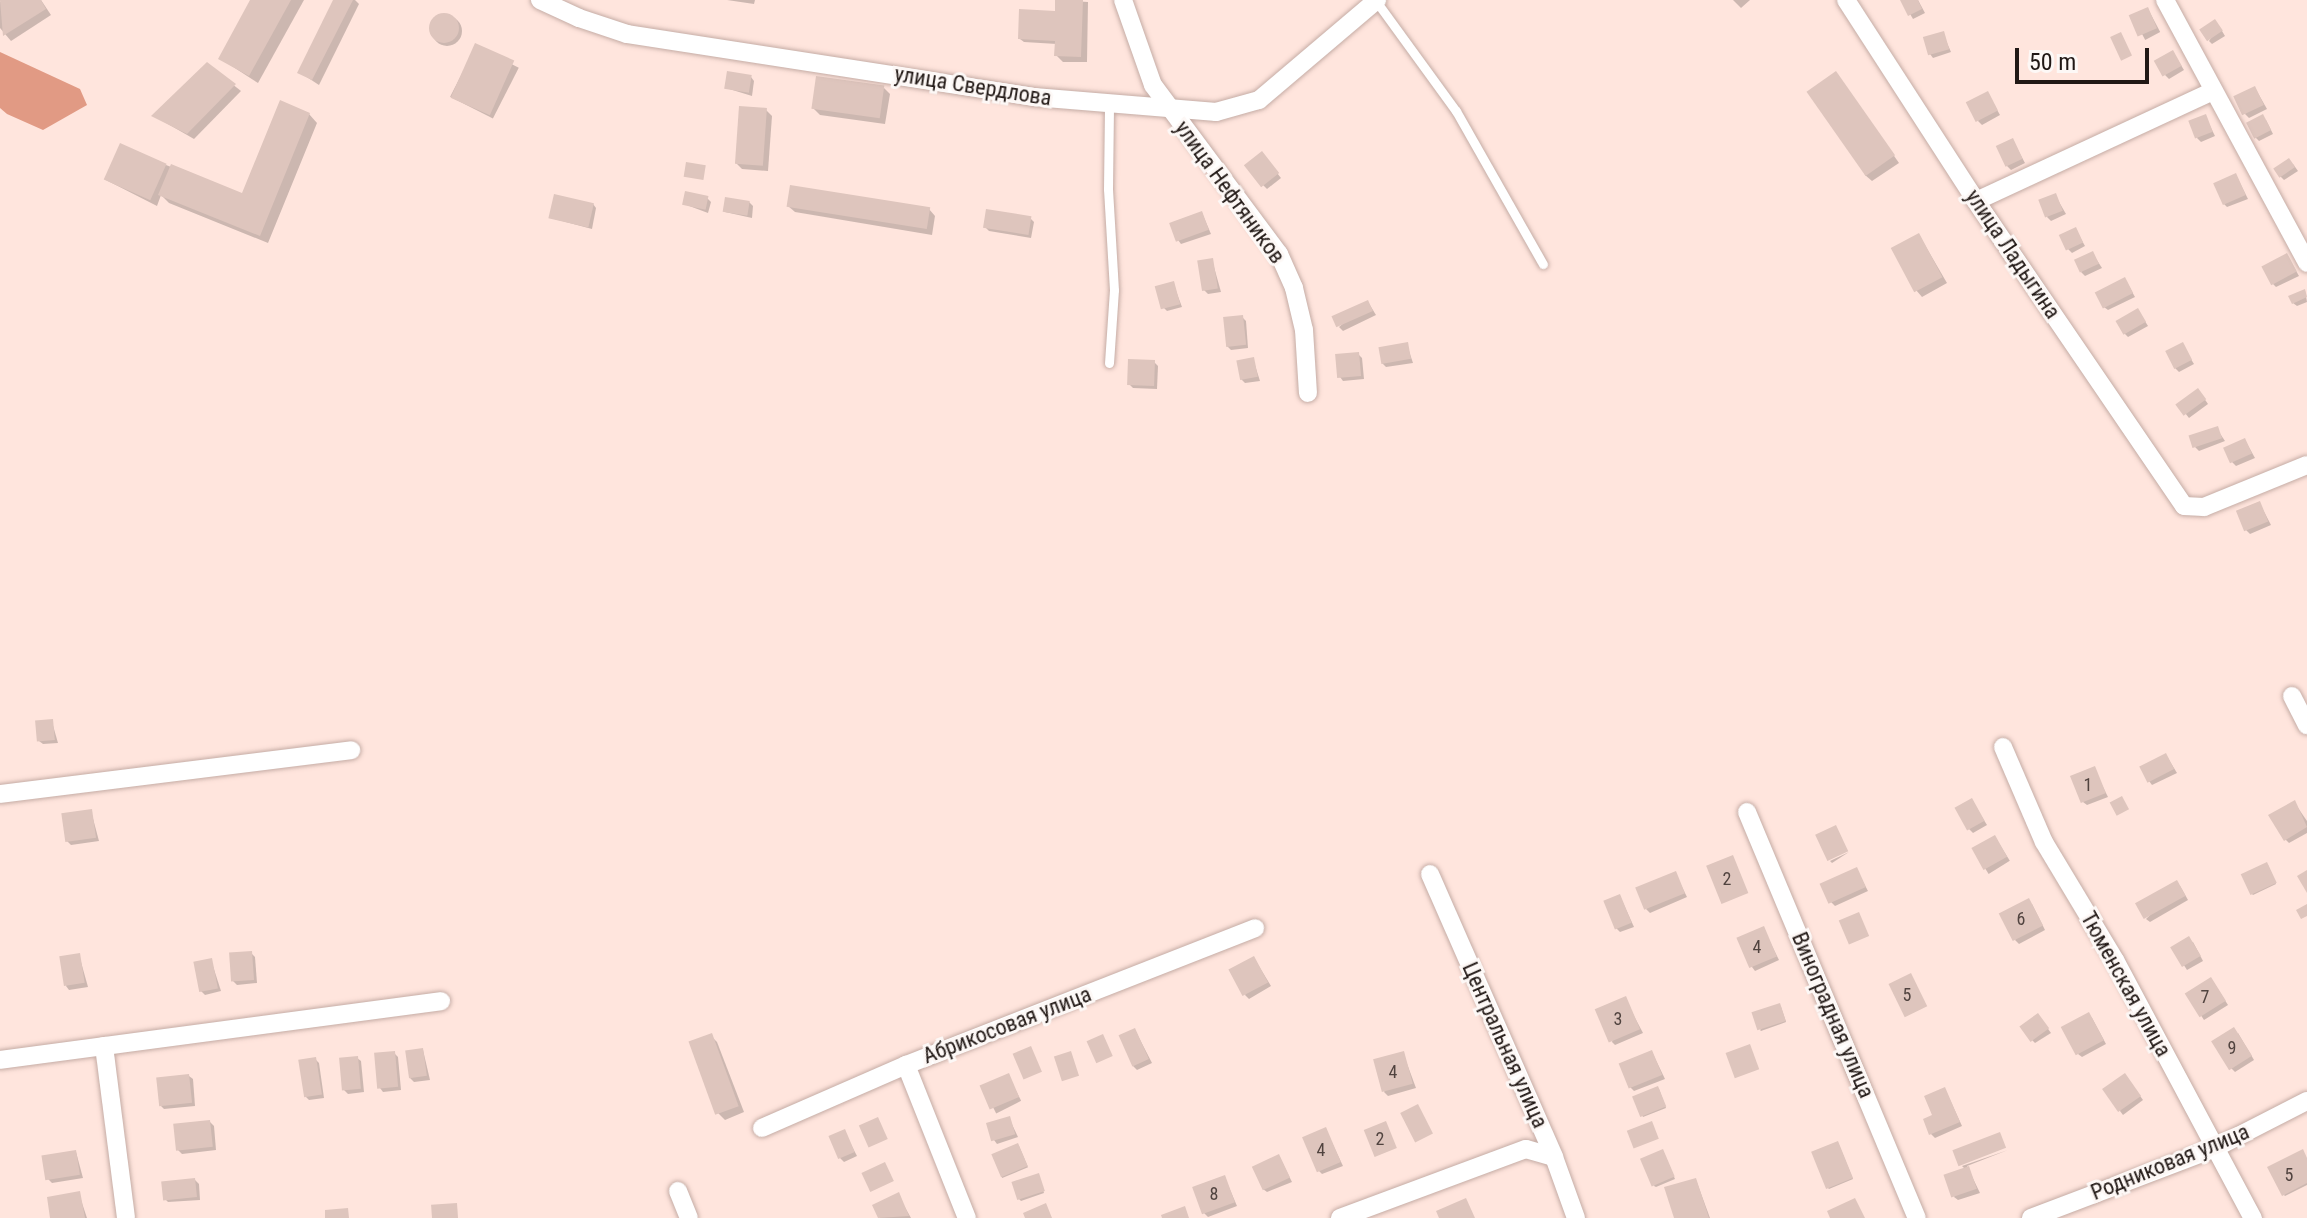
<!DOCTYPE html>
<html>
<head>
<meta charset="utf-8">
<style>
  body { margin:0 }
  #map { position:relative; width:2307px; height:1218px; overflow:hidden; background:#ffe5dd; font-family:"Roboto Condensed",sans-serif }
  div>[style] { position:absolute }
  .water>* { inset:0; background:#e19a84 }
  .shadow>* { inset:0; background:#0003; transform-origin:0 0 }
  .round { border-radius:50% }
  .building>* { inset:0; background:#dec5bd; transform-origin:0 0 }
  .roads { filter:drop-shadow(0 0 2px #c5aca5) drop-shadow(0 0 2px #c5aca5) }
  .service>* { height:9px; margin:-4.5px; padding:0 4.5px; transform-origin:4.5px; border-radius:4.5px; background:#fff }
  .minor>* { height:18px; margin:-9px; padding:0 9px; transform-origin:9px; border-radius:9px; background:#fff }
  span { translate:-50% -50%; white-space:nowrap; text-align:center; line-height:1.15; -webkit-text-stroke:6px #fdf8f6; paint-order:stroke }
  .number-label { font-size:18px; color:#50433f }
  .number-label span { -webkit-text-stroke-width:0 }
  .street-label { font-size:22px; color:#211815 }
  .scale { position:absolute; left:2015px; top:48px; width:134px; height:36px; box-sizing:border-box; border:4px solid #211815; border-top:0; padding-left:10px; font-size:24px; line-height:28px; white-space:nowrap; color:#211815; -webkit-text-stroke:6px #fdf8f6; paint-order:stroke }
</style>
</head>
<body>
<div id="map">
  <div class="water">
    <div style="clip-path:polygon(0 52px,80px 89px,87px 105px,43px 130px,7px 114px,0 108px)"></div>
  </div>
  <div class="shadow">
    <div style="clip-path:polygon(4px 0,41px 0,51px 15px,11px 41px,0 28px,0 2px)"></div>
    <div style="clip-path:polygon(253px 0,304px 0,258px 83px,221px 59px)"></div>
    <div style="clip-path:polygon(336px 0,355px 0,359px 4px,319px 85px,299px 72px)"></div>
    <div style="clip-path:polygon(727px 0,755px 0,754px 4px)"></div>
    <div style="clip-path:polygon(1057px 0,1088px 2px,1087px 62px,1063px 62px,1056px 55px,1057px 44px,1024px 42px,1020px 39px,1057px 16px)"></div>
    <div style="clip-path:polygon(1733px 0,1750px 0,1741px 8px)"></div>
    <div style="clip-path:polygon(1902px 0,1918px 0,1925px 13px,1913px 19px)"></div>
    <div style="left:2148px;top:9px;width:26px;height:17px;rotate:62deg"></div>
    <div class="round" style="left:432px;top:16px;width:30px;height:30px"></div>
    <div style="clip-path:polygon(2219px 26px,2225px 36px,2212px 44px,2209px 41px)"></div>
    <div style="clip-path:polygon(1943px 34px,1951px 52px,1933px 58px,1930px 54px)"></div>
    <div style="left:476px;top:46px;width:48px;height:57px;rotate:27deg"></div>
    <div style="clip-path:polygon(2176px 57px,2184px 70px,2169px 79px,2165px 75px)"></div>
    <div style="clip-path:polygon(207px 64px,241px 91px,194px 139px,154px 116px)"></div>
    <div style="clip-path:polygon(1836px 73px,1899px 163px,1872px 181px,1865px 175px)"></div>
    <div style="clip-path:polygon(751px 77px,754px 81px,752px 96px,726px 88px)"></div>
    <div style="clip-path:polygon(883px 87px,890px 94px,885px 124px,820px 115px,813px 108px)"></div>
    <div style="clip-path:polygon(2255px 88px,2267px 109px,2249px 118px,2245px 114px)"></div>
    <div style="clip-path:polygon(1988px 94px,2000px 115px,1982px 125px,1978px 121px)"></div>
    <div style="clip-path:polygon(766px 110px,772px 116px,768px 171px,742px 169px,736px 163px)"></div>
    <div style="clip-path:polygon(309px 114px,317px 123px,268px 243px,169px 203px,161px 195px,157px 206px,106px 180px,166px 165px,243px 195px)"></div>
    <div style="clip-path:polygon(2205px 116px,2215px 136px,2201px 142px,2197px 138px)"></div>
    <div style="clip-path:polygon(2266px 120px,2273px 134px,2259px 141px,2255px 137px)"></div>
    <div style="clip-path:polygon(2013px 141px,2025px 163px,2011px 170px,2007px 166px)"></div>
    <div style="clip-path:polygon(1265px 158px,1281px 178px,1267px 189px,1263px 185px)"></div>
    <div style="clip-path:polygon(2293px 164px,2298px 171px,2284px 180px,2280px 176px)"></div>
    <div style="clip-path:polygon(2236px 175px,2248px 199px,2227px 207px,2224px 204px)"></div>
    <div style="clip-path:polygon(2055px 195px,2066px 214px,2051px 221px,2047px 217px)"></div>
    <div style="clip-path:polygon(707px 198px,711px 202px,708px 213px,684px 204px)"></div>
    <div style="clip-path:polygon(749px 202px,753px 206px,752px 218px,725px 212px)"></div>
    <div style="clip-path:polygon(593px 204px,596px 208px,592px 229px,551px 218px)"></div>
    <div style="clip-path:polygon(788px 206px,929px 209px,935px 216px,932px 235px,795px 212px)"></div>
    <div style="clip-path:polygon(1202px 213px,1211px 234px,1181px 244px,1178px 240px)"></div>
    <div style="clip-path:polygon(1030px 218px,1034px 222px,1031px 238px,989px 231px,985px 227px)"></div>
    <div style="clip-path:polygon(2076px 230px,2085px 246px,2072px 253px,2068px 249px)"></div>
    <div style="clip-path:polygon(1919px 235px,1947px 283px,1922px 297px,1916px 290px)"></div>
    <div style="clip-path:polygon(2093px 254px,2102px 268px,2085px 276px,2081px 272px)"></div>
    <div style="clip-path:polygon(2287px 255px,2299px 276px,2276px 287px,2272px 283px)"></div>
    <div style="clip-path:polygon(1212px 260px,1221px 292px,1208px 294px,1204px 290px)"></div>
    <div style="clip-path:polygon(2125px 279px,2135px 297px,2108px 310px,2104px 307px)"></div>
    <div style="clip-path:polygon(1173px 283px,1182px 307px,1167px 311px,1163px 307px)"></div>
    <div style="clip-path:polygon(2305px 291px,2307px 302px,2297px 306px,2293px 303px)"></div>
    <div style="clip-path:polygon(1368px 302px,1376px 315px,1343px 331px,1339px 327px)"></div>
    <div style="clip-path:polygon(2138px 310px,2148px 326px,2128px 337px,2124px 333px)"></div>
    <div style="clip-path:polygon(1242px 317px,1246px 321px,1248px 348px,1231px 350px,1227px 346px)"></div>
    <div style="clip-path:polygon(1407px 345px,1413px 363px,1386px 367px,1382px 363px)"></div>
    <div style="clip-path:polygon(2182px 345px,2194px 364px,2179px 372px,2175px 368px)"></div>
    <div style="clip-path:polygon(1358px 354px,1362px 358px,1364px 379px,1343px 381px,1340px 377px)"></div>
    <div style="clip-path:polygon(1253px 359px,1260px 381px,1245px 383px,1241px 379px)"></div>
    <div style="clip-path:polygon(1154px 362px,1158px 366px,1157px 389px,1133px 388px,1129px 384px)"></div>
    <div style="clip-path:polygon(2201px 394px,2208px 404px,2189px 418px,2178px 404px)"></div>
    <div style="clip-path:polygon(2217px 429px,2225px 441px,2199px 451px,2195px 447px)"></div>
    <div style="clip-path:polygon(2245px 440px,2255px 458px,2236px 466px,2232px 462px)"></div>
    <div style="clip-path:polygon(2260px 504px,2271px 525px,2250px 534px,2246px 530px)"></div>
    <div style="clip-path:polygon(52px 722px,58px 743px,43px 744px,39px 741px)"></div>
    <div style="clip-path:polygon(2166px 755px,2177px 773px,2152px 785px,2149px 781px)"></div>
    <div style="clip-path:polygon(2094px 769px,2108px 797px,2087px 805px,2083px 802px)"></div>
    <div style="clip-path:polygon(1972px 801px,1987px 825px,1973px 833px,1969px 829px)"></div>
    <div style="clip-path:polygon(2294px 802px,2307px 821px,2307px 833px,2289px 843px,2285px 839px)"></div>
    <div style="clip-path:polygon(91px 811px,99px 841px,71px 845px,67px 841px)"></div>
    <div style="left:1995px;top:837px;width:28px;height:25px;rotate:58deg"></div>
    <div style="clip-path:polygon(1849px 852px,1832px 863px,1830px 861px)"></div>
    <div style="clip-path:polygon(2268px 865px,2276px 884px,2253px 895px,2252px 894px)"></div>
    <div style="clip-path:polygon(1856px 869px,1868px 891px,1835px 906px,1831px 902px)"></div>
    <div style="clip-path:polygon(1675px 873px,1687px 897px,1650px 913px,1646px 909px)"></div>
    <div style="clip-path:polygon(2180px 886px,2188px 900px,2150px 922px,2146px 919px)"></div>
    <div style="clip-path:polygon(1620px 896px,1634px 927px,1620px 932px,1616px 928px)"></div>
    <div style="clip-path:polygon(2032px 904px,2045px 930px,2019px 944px,2015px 940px)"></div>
    <div style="clip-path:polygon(1763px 928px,1779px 960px,1755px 971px,1752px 967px)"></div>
    <div style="clip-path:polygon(2193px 942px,2203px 961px,2187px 970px,2173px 948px)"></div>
    <div style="clip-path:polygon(251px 953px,255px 957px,257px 983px,237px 985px,233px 981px)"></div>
    <div style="clip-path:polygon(79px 955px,88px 987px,69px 990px,66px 986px)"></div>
    <div style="clip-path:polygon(211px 960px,221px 991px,205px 995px,201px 991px)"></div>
    <div style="clip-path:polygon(1257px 963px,1271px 986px,1249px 999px,1245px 995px)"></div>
    <div style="clip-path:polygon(2214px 983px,2228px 1005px,2204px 1020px,2187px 994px)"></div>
    <div style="clip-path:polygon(1625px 999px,1643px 1033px,1615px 1045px,1612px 1042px)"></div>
    <div style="clip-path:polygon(1781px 1007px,1786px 1022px,1761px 1031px,1760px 1030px)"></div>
    <div style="clip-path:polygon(2092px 1018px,2106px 1044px,2082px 1057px,2078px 1054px)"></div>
    <div style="clip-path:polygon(2041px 1019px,2051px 1033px,2035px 1043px,2032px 1040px)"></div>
    <div style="clip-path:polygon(1135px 1030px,1152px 1063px,1137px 1070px,1133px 1066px)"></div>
    <div style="clip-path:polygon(2238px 1033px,2254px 1060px,2235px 1072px,2231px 1068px)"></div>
    <div style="clip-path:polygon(711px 1036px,717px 1042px,744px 1112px,725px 1120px,718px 1113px)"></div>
    <div style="clip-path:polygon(423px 1050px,430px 1080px,414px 1082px,410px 1078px)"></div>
    <div style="clip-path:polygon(1652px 1052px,1665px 1079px,1634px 1091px,1630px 1087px)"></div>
    <div style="clip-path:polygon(394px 1053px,398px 1057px,401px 1090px,383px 1092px,380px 1088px)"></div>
    <div style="clip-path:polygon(1403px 1053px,1416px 1088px,1388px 1096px,1384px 1092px)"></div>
    <div style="clip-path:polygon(357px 1058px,361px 1061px,364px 1092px,348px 1094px,344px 1090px)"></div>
    <div style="clip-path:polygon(315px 1059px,319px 1063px,324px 1098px,309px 1100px,305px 1096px)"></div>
    <div style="left:1008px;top:1075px;width:29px;height:28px;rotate:63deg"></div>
    <div style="clip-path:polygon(189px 1076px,193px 1079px,195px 1106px,164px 1109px,160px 1105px)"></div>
    <div style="clip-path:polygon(2128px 1079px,2143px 1100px,2123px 1115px,2120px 1111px)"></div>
    <div style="clip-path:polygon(1659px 1089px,1666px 1108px,1643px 1117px,1642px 1115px)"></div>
    <div style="clip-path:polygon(1945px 1089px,1962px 1126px,1935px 1138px,1931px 1134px,1934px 1117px)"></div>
    <div style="clip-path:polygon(1009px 1118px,1018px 1137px,997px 1144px,994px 1140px)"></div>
    <div style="clip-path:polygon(210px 1122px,214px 1126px,216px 1150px,182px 1154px,178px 1150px)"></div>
    <div style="clip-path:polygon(1326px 1130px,1343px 1166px,1322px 1174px,1318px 1170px)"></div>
    <div style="clip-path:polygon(844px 1131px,857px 1156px,844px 1162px,840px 1158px)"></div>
    <div style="clip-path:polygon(1839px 1145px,1853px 1179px,1829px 1189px,1828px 1188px)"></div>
    <div style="left:1019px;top:1146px;width:23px;height:28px;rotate:67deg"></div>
    <div style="clip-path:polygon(2008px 1150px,1967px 1166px,1980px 1193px,1958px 1200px,1954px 1197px,1966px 1170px,1962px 1166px)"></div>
    <div style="clip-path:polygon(76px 1152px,83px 1178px,52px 1183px,48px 1179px)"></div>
    <div style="clip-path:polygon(1664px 1153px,1675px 1179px,1656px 1187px,1654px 1186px)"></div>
    <div style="clip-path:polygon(1279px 1156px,1292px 1182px,1267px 1192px,1263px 1189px)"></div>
    <div style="clip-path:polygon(2307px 1160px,2307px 1185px,2285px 1196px,2284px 1195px)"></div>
    <div style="clip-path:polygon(1039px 1177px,1044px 1193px,1021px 1201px,1019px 1199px)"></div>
    <div style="clip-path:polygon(1225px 1178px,1237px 1206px,1208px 1217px,1204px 1213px)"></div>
    <div style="clip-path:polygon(195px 1180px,199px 1184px,200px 1200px,168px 1202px,164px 1198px)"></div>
    <div style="clip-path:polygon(1696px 1180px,1710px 1218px,1676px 1218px)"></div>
    <div style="clip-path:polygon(79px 1194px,87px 1218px,52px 1218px)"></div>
    <div style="clip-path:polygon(898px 1195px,911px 1218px,880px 1218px,875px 1206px)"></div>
  </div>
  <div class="building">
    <div style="clip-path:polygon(0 0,41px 0,46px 9px,3px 36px)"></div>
    <div style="clip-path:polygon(250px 0,291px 0,249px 76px,218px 59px)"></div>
    <div style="clip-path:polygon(333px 0,353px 0,312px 80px,297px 73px)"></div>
    <div style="clip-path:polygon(1055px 0,1083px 0,1081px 57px,1054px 56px,1055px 41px,1018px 39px,1019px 9px,1055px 11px)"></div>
    <div style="clip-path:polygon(1900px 0,1918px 0,1922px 9px,1908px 16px)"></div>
    <div style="left:2148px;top:7px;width:23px;height:21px;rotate:67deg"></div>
    <div class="round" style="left:429px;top:13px;width:30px;height:30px"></div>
    <div style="left:2215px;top:19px;width:14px;height:19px;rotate:56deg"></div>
    <div style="left:1944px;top:31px;width:19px;height:22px;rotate:74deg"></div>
    <div style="left:2121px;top:32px;width:26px;height:12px;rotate:65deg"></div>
    <div style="left:475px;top:43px;width:43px;height:60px;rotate:24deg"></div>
    <div style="left:2173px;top:50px;width:18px;height:22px;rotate:61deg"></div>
    <div style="clip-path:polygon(207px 62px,236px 84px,187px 134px,151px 116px)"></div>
    <div style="left:727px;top:71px;width:25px;height:18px;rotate:9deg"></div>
    <div style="left:1836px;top:71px;width:103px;height:36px;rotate:55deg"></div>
    <div style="left:816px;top:76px;width:69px;height:33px;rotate:8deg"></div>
    <div style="left:2255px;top:86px;width:21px;height:24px;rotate:65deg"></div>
    <div style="left:1988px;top:91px;width:22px;height:25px;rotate:63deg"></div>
    <div style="clip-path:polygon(280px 100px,310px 113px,260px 236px,158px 195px,171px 164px,242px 193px)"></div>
    <div style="left:739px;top:106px;width:28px;height:58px;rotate:4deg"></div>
    <div style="left:2206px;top:114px;width:19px;height:19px;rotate:69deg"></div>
    <div style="left:2263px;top:114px;width:18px;height:19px;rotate:63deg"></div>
    <div style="left:2013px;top:138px;width:23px;height:19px;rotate:65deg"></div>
    <div style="left:120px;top:143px;width:51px;height:40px;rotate:24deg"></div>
    <div style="left:1262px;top:151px;width:28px;height:23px;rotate:52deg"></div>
    <div style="left:2289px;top:158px;width:11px;height:19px;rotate:56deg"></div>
    <div style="left:686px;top:162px;width:20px;height:15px;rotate:9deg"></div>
    <div style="left:2236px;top:173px;width:24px;height:25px;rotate:66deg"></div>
    <div style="left:790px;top:185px;width:142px;height:22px;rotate:9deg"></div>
    <div style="left:685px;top:191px;width:24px;height:14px;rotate:12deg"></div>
    <div style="left:2056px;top:193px;width:19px;height:19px;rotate:69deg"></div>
    <div style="left:554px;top:194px;width:41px;height:25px;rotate:13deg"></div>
    <div style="left:725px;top:197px;width:25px;height:15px;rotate:9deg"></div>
    <div style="left:986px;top:209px;width:46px;height:19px;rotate:9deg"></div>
    <div style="left:1202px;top:211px;width:20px;height:35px;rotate:70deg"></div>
    <div style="left:2076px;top:227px;width:17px;height:19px;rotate:65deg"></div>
    <div style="left:1919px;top:233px;width:50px;height:32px;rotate:62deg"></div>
    <div style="left:2093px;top:251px;width:14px;height:21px;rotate:65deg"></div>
    <div style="left:2287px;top:253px;width:21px;height:29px;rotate:62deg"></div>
    <div style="left:1213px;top:258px;width:31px;height:16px;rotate:81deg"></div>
    <div style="left:2125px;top:277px;width:18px;height:34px;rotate:63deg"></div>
    <div style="left:1174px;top:281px;width:24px;height:20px;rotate:75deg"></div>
    <div style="clip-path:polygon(2305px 289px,2307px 297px,2292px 304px,2288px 296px)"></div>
    <div style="left:1368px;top:300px;width:12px;height:40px;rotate:66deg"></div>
    <div style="left:2138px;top:308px;width:16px;height:26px;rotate:60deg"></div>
    <div style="left:1243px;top:315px;width:30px;height:20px;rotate:84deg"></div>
    <div style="left:1408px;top:342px;width:17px;height:30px;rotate:80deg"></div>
    <div style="left:2183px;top:342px;width:20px;height:20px;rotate:63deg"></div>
    <div style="left:1359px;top:352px;width:24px;height:24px;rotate:85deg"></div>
    <div style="left:1254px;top:357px;width:20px;height:18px;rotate:79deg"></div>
    <div style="left:1128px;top:359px;width:27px;height:26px;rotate:2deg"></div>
    <div style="left:2198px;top:388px;width:14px;height:28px;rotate:54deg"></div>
    <div style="left:2218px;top:426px;width:13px;height:31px;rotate:72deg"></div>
    <div style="left:2245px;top:438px;width:17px;height:24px;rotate:66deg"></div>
    <div style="left:2260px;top:501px;width:22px;height:26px;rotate:68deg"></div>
    <div style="left:53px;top:719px;width:21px;height:18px;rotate:85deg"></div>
    <div style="left:2166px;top:753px;width:18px;height:30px;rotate:63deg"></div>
    <div style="left:2095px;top:766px;width:29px;height:27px;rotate:68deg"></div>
    <div style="left:2122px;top:796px;width:15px;height:14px;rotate:62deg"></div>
    <div style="left:1972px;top:798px;width:26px;height:20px;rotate:61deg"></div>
    <div style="clip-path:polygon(2295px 800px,2307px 827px,2284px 841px,2268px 815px)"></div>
    <div style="left:92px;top:809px;width:29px;height:31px;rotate:82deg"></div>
    <div style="left:1836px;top:825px;width:29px;height:23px;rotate:65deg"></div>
    <div style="left:1995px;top:835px;width:25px;height:27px;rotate:61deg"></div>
    <div style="left:1733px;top:855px;width:41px;height:29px;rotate:68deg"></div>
    <div style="left:2267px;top:862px;width:23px;height:29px;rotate:65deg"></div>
    <div style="left:1857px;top:867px;width:22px;height:41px;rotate:66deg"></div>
    <div style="clip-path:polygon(2307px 870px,2307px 893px,2297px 876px)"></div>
    <div style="left:1676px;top:871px;width:24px;height:44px;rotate:68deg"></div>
    <div style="left:2177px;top:880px;width:18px;height:48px;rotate:61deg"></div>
    <div style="left:1620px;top:894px;width:31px;height:18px;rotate:68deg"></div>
    <div style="left:2029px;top:898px;width:31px;height:34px;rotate:63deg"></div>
    <div style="clip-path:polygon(2307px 904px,2307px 916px,2301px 919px,2296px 910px)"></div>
    <div style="left:1859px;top:912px;width:26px;height:22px;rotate:67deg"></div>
    <div style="left:1764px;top:926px;width:33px;height:30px;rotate:67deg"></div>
    <div style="left:2189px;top:936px;width:23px;height:22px;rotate:59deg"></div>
    <div style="left:252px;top:951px;width:29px;height:23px;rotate:86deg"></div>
    <div style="left:80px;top:953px;width:30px;height:21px;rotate:81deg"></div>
    <div style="left:1254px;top:956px;width:30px;height:29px;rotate:62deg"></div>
    <div style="left:212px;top:958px;width:31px;height:19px;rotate:79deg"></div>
    <div style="left:1911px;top:973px;width:37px;height:25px;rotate:64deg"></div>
    <div style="left:2211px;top:977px;width:28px;height:31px;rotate:58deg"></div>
    <div style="left:1626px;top:996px;width:36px;height:34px;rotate:67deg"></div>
    <div style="left:1780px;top:1003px;width:19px;height:30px;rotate:72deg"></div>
    <div style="left:2089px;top:1012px;width:32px;height:32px;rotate:62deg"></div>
    <div style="left:2038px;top:1013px;width:19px;height:23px;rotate:54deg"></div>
    <div style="left:2234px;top:1027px;width:34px;height:27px;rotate:58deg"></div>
    <div style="left:1135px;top:1028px;width:34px;height:18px;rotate:66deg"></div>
    <div style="left:712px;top:1033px;width:78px;height:25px;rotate:70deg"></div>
    <div style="left:1103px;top:1034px;width:24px;height:18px;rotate:66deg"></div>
    <div style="left:1750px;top:1044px;width:27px;height:26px;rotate:70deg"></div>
    <div style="left:1031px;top:1046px;width:28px;height:20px;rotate:67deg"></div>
    <div style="left:423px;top:1048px;width:28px;height:18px;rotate:82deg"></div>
    <div style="left:1652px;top:1050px;width:27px;height:36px;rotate:68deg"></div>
    <div style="left:395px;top:1051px;width:36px;height:21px;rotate:85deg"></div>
    <div style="left:1071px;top:1051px;width:26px;height:18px;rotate:72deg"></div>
    <div style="left:1404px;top:1051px;width:34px;height:32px;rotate:75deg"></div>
    <div style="left:358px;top:1056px;width:33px;height:19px;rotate:85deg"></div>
    <div style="left:316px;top:1057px;width:38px;height:18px;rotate:81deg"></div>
    <div style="left:1009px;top:1073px;width:26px;height:32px;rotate:67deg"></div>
    <div style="left:2125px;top:1073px;width:28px;height:28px;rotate:55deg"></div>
    <div style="left:189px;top:1074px;width:29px;height:33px;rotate:84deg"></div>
    <div style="left:1658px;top:1086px;width:22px;height:28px;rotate:68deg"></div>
    <div style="clip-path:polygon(1945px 1087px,1960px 1122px,1929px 1135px,1923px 1119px,1932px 1115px,1924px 1096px)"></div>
    <div style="left:1418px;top:1104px;width:33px;height:20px;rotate:63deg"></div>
    <div style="left:1010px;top:1116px;width:19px;height:25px;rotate:74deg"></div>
    <div style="left:878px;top:1117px;width:24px;height:21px;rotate:66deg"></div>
    <div style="left:210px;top:1120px;width:27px;height:37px;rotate:84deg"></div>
    <div style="left:1386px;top:1121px;width:29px;height:24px;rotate:68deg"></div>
    <div style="left:1652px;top:1121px;width:19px;height:27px;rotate:69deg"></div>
    <div style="left:1326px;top:1127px;width:38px;height:26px;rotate:67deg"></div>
    <div style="left:845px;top:1129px;width:25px;height:18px;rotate:67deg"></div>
    <div style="left:2000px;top:1132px;width:17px;height:51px;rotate:69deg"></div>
    <div style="left:1838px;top:1141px;width:40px;height:29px;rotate:68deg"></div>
    <div style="left:1018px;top:1143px;width:25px;height:29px;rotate:67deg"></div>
    <div style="left:1663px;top:1149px;width:30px;height:25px;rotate:67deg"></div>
    <div style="clip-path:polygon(2303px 1149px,2307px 1158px,2307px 1183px,2282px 1196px,2267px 1167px)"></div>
    <div style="left:76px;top:1150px;width:25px;height:35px;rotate:81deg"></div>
    <div style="left:1279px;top:1154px;width:26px;height:30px;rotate:65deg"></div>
    <div style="left:885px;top:1162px;width:21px;height:26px;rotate:65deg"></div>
    <div style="left:1969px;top:1166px;width:24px;height:27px;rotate:71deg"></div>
    <div style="left:1039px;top:1173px;width:19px;height:29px;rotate:72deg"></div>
    <div style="left:1225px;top:1175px;width:29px;height:35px;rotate:70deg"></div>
    <div style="left:195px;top:1178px;width:19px;height:34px;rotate:84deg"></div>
    <div style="clip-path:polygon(1696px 1178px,1709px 1218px,1674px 1218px,1664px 1187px)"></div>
    <div style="clip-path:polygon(80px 1191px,85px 1218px,50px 1218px,47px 1197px)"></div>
    <div style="clip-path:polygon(899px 1192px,909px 1216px,878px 1218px,872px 1205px)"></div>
    <div style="clip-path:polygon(1466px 1198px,1475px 1218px,1439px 1218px,1436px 1211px)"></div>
    <div style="clip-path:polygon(1855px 1198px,1865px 1218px,1830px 1218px,1827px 1211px)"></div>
    <div style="left:457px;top:1203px;width:15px;height:26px;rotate:86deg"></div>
    <div style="clip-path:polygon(1046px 1203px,1052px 1218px,1025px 1218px,1023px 1213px)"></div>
    <div style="clip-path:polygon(1185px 1206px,1189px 1218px,1162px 1218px,1161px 1215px)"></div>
    <div style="clip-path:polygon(348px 1208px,349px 1218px,325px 1218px,325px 1210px)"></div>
  </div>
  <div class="roads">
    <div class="service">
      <div style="left:1376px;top:1px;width:136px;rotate:54deg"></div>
      <div style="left:1456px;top:111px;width:176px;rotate:60.4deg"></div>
      <div style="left:1109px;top:363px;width:73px;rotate:-86.1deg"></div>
      <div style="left:1114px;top:290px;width:101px;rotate:-93.4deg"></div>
      <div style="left:1108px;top:189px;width:85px;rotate:-89.3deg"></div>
    </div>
    <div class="minor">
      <div style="left:540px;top:0;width:43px;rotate:24.8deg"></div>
      <div style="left:579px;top:18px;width:51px;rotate:18.4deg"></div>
      <div style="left:627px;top:34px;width:412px;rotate:8.8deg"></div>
      <div style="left:1034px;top:97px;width:183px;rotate:4.7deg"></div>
      <div style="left:1216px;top:112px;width:45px;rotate:-15.6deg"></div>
      <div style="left:1259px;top:100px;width:155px;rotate:-40.3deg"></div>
      <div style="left:1123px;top:0;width:90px;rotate:70.6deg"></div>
      <div style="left:1153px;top:85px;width:211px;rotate:53.3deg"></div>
      <div style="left:1279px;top:254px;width:37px;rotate:66deg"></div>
      <div style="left:1294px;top:288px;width:43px;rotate:76.6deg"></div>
      <div style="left:1304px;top:330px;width:63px;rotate:86.4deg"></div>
      <div style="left:1846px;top:0;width:239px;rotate:57.1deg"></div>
      <div style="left:1976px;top:201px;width:369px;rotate:55.7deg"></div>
      <div style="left:2184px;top:506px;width:20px;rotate:3deg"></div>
      <div style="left:2204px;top:507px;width:111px;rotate:-22.2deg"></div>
      <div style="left:2165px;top:0;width:299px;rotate:61.6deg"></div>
      <div style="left:1976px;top:201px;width:261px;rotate:-24.9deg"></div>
      <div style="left:2292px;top:696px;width:33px;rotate:63deg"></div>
      <div style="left:2003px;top:747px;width:103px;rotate:66.7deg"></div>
      <div style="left:2044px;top:842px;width:138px;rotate:59deg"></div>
      <div style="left:2115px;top:960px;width:293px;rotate:61.9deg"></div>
      <div style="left:0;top:794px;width:354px;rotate:-7.1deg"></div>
      <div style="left:1747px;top:812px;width:440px;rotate:67.3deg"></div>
      <div style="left:1430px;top:874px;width:309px;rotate:66.3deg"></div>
      <div style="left:1554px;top:1157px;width:65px;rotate:70.2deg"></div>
      <div style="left:104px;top:1046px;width:173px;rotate:82.7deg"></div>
      <div style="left:0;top:1060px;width:445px;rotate:-7.6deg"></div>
      <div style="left:906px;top:1065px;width:165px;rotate:68.3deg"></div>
      <div style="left:762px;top:1128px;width:157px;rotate:-23.6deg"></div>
      <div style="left:906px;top:1065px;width:375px;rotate:-21.4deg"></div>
      <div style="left:678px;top:1191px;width:29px;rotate:68deg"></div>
      <div style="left:1340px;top:1218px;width:198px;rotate:-20.4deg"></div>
      <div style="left:1526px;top:1149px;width:29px;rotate:16deg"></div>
      <div style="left:2031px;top:1218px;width:197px;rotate:-20.8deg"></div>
      <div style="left:2215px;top:1148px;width:103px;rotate:-27.1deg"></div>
    </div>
  </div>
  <div class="number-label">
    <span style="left:2088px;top:785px">1</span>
    <span style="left:1727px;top:879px">2</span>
    <span style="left:2021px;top:919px">6</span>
    <span style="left:1757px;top:947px">4</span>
    <span style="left:1907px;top:995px">5</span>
    <span style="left:2205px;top:997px">7</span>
    <span style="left:1618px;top:1019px">3</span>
    <span style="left:2232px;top:1048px">9</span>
    <span style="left:1393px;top:1072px">4</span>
    <span style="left:1380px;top:1139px">2</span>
    <span style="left:1321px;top:1150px">4</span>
    <span style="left:2289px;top:1175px">5</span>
    <span style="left:1214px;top:1194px">8</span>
  </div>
  <div class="street-label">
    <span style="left:973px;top:86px;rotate:9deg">улица Свердлова</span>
    <span style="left:1230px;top:192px;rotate:54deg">улица Нефтяников</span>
    <span style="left:2013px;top:254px;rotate:56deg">улица Ладыгина</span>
    <span style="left:2126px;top:984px;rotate:61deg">Тюменская улица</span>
    <span style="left:1833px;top:1015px;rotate:67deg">Виноградная улица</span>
    <span style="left:1007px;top:1025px;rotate:-21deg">Абрикосовая улица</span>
    <span style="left:1505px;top:1045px;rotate:66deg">Центральная улица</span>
    <span style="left:2170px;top:1162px;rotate:-22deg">Родниковая улица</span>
  </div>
  <div class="scale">50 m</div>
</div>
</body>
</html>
